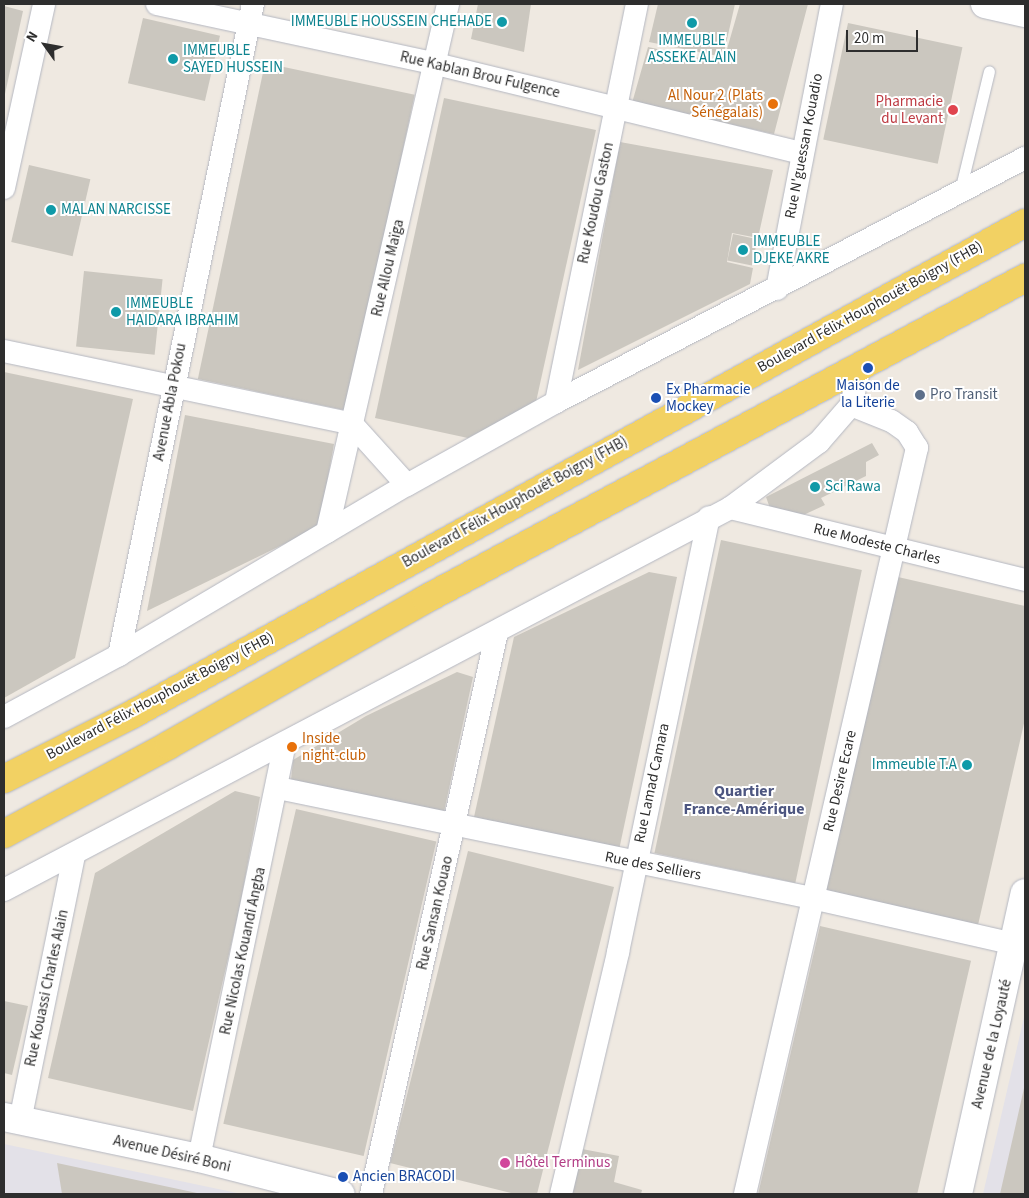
<!DOCTYPE html>
<html>
<head>
<meta charset="utf-8">
<style>
  body { margin:0 }
  #map { position:relative; width:1029px; height:1198px; overflow:hidden; background:#efe9e1; font-family:"Source Sans 3",sans-serif }
  div>[style] { position:absolute }
  .industrial>* { inset:0; background:#e3e1e8 }
  .building>* { inset:0; background:#cbc7bf; transform-origin:0 0 }
  .roads { filter:drop-shadow(0 0 1px #b4b7c1) drop-shadow(0 0 1px #b4b7c1) }
  .service>* { height:11px; margin:-5.5px; padding:0 5.5px; transform-origin:5.5px; border-radius:5.5px; background:#fff }
  .minor>* { height:22px; margin:-11px; padding:0 11px; transform-origin:11px; border-radius:11px; background:#fff }
  .tertiary>* { height:28px; margin:-14px; padding:0 14px; transform-origin:14px; border-radius:14px; background:#fff }
  .secondary>* { height:28px; margin:-14px; padding:0 14px; transform-origin:14px; border-radius:14px; background:#fff }
  .primary>* { height:28px; margin:-14px; padding:0 14px; transform-origin:14px; border-radius:14px; background:#f2d163 }
  .dots>* { width:14px; height:14px; translate:-50% -50%; box-sizing:border-box; border:2px solid #fff; border-radius:50% }
  span { translate:-50% -50%; white-space:nowrap; text-align:center; line-height:1.15; -webkit-text-stroke:4px #fff; paint-order:stroke }
  .culture-label { font-size:15px; color:#0d838f }
  .right { translate:-100% -50%; text-align:right }
  .left { translate:0 -50%; text-align:left }
  .street-label { font-size:15px; color:#2e2e2e }
  .food-label { font-size:15px; color:#c56008 }
  .health-label { font-size:15px; color:#be3a42 }
  .transit-label { font-size:15px; color:#164399 }
  .service-label { font-size:15px; color:#4e5e75 }
  .hotel-label { font-size:15px; color:#b23c85 }
  .neighbourhood-label { font-size:16px; color:#4d5680; font-weight:700 }
  .frame { position:absolute; inset:0; border:5px solid #2e2e2e; pointer-events:none }
  .north { position:absolute; left:20px; top:20px; width:50px; height:50px; -webkit-text-stroke:4px #fff; paint-order:stroke; rotate:302deg; font-size:14px; font-weight:700; line-height:20px; text-align:center; color:#2e2e2e }
  .north::after { content:''; display:block; margin:auto; width:18px; height:22px; background:#2e2e2e; clip-path:polygon(50% 0,100% 100%,50% 72%,0 100%) }
  .scale { position:absolute; left:846px; top:30px; width:72px; height:22px; box-sizing:border-box; border:2px solid #2e2e2e; border-top:0; padding-left:6px; font-size:15px; line-height:18px; white-space:nowrap; color:#2e2e2e; -webkit-text-stroke:4px #fff; paint-order:stroke }
</style>
</head>
<body>
<div id="map">
  <div class="industrial">
    <div style="clip-path:polygon(1025px 1013px,1025px 1194px,983px 1194px)"></div>
    <div style="clip-path:polygon(4px 1144px,242px 1194px,4px 1194px)"></div>
  </div>
  <div class="building">
    <div style="clip-path:polygon(478px 4px,531px 4px,524px 52px,471px 39px)"></div>
    <div style="clip-path:polygon(658px 4px,735px 4px,723px 57px,649px 42px)"></div>
    <div style="clip-path:polygon(740px 4px,808px 4px,774px 134px,632px 103px,648px 47px,723px 63px)"></div>
    <div style="clip-path:polygon(4px 6px,23px 11px,5px 94px,4px 94px)"></div>
    <div style="left:143px;top:18px;width:79px;height:67px;rotate:13deg"></div>
    <div style="left:848px;top:23px;width:117px;height:119px;rotate:12deg"></div>
    <div style="left:265px;top:63px;width:153px;height:323px;rotate:12deg"></div>
    <div style="clip-path:polygon(444px 98px,596px 130px,536px 402px,468px 438px,375px 418px)"></div>
    <div style="clip-path:polygon(620px 142px,773px 170px,758px 238px,732px 233px,727px 262px,753px 268px,750px 284px,578px 370px)"></div>
    <div style="left:29px;top:165px;width:63px;height:79px;rotate:13deg"></div>
    <div style="left:733px;top:234px;width:25px;height:27px;rotate:12deg"></div>
    <div style="left:84px;top:271px;width:79px;height:76px;rotate:6deg"></div>
    <div style="clip-path:polygon(4px 372px,133px 399px,75px 658px,4px 698px)"></div>
    <div style="clip-path:polygon(185px 415px,334px 444px,319px 527px,147px 611px)"></div>
    <div style="clip-path:polygon(872px 443px,879px 455px,866px 462px,866px 476px,821px 498px,825px 505px,797px 518px,771px 511px,766px 497px)"></div>
    <div style="left:721px;top:540px;width:144px;height:320px;rotate:12deg"></div>
    <div style="clip-path:polygon(649px 572px,677px 577px,619px 850px,474px 817px,514px 637px)"></div>
    <div style="clip-path:polygon(898px 577px,1025px 606px,1025px 719px,978px 925px,826px 890px)"></div>
    <div style="clip-path:polygon(457px 672px,473px 677px,444px 812px,291px 780px,293px 760px,366px 716px)"></div>
    <div style="clip-path:polygon(235px 791px,260px 797px,240px 906px,193px 1111px,48px 1078px,95px 873px)"></div>
    <div style="left:296px;top:809px;width:144px;height:323px;rotate:13deg"></div>
    <div style="clip-path:polygon(468px 851px,614px 887px,537px 1194px,515px 1194px,390px 1163px)"></div>
    <div style="left:820px;top:926px;width:155px;height:275px;rotate:13deg"></div>
    <div style="clip-path:polygon(4px 1001px,28px 1006px,12px 1075px,4px 1073px)"></div>
    <div style="clip-path:polygon(1024px 1088px,1025px 1194px,1000px 1194px,1013px 1137px)"></div>
    <div style="clip-path:polygon(582px 1149px,619px 1156px,614px 1182px,642px 1190px,641px 1194px,570px 1194px)"></div>
    <div style="clip-path:polygon(57px 1163px,197px 1193px,196px 1194px,62px 1194px)"></div>
  </div>
  <div class="roads">
    <div class="service">
      <div style="left:960px;top:191px;width:123px;rotate:-76.4deg"></div>
    </div>
    <div class="minor">
      <div style="left:157px;top:4px;width:285px;rotate:12.1deg"></div>
      <div style="left:436px;top:64px;width:376px;rotate:13.7deg"></div>
      <div style="left:4px;top:188px;width:188px;rotate:-77.7deg"></div>
      <div style="left:777px;top:289px;width:290px;rotate:-79.1deg"></div>
      <div style="left:4px;top:351px;width:356px;rotate:11.8deg"></div>
      <div style="left:352px;top:424px;width:82px;rotate:48deg"></div>
      <div style="left:556px;top:402px;width:406px;rotate:-78.5deg"></div>
      <div style="left:730px;top:508px;width:304px;rotate:13.7deg"></div>
      <div style="left:327px;top:532px;width:542px;rotate:-77.09deg"></div>
      <div style="left:119px;top:655px;width:665px;rotate:-78.37deg"></div>
      <div style="left:4px;top:717px;width:131px;rotate:-28.3deg"></div>
      <div style="left:119px;top:655px;width:334px;rotate:-30.6deg"></div>
      <div style="left:407px;top:485px;width:171px;rotate:-29.1deg"></div>
      <div style="left:556px;top:402px;width:529px;rotate:-27.49deg"></div>
      <div style="left:278px;top:788px;width:545px;rotate:11.64deg"></div>
      <div style="left:812px;top:898px;width:207px;rotate:12.8deg"></div>
      <div style="left:1014px;top:944px;width:13px;rotate:-32deg"></div>
      <div style="left:4px;top:890px;width:820px;rotate:-27.75deg"></div>
      <div style="left:730px;top:508px;width:111px;rotate:-36.6deg"></div>
      <div style="left:819px;top:442px;width:49px;rotate:-49.1deg"></div>
      <div style="left:851px;top:405px;width:43px;rotate:-76.6deg"></div>
      <div style="left:20px;top:1121px;width:271px;rotate:-78.5deg"></div>
      <div style="left:199px;top:1158px;width:424px;rotate:-78.3deg"></div>
      <div style="left:371px;top:1194px;width:576px;rotate:-77.36deg"></div>
      <div style="left:561px;top:1194px;width:249px;rotate:-76.7deg"></div>
      <div style="left:618px;top:952px;width:444px;rotate:-78.2deg"></div>
      <div style="left:745px;top:1194px;width:766px;rotate:-77.02deg"></div>
      <div style="left:917px;top:448px;width:19px;rotate:-122deg"></div>
      <div style="left:907px;top:432px;width:19px;rotate:-145deg"></div>
      <div style="left:891px;top:421px;width:43px;rotate:-158.2deg"></div>
    </div>
    <div class="tertiary">
      <div style="left:985px;top:4px;width:41px;rotate:12.7deg"></div>
      <div style="left:958px;top:1194px;width:308px;rotate:-77.5deg"></div>
    </div>
    <div class="secondary">
      <div style="left:4px;top:1117px;width:199px;rotate:11.9deg"></div>
      <div style="left:199px;top:1158px;width:146px;rotate:14.3deg"></div>
    </div>
    <div class="primary">
      <div style="left:4px;top:779px;width:144px;rotate:-26.7deg"></div>
      <div style="left:133px;top:714px;width:1018px;rotate:-28.83deg"></div>
      <div style="left:4px;top:834px;width:187px;rotate:-28.3deg"></div>
      <div style="left:169px;top:745px;width:296px;rotate:-29.6deg"></div>
      <div style="left:426px;top:599px;width:680px;rotate:-28.19deg"></div>
    </div>
  </div>
  <div class="dots">
    <div style="left:502px;top:22px;background:#0f9aa8"></div>
    <div style="left:692px;top:23px;background:#0f9aa8"></div>
    <div style="left:173px;top:59px;background:#0f9aa8"></div>
    <div style="left:773px;top:104px;background:#e8710a"></div>
    <div style="left:953px;top:110px;background:#e0444e"></div>
    <div style="left:51px;top:210px;background:#0f9aa8"></div>
    <div style="left:743px;top:250px;background:#0f9aa8"></div>
    <div style="left:116px;top:312px;background:#0f9aa8"></div>
    <div style="left:868px;top:368px;background:#1a4fb4"></div>
    <div style="left:920px;top:395px;background:#5c6f8a"></div>
    <div style="left:656px;top:398px;background:#1a4fb4"></div>
    <div style="left:815px;top:487px;background:#0f9aa8"></div>
    <div style="left:292px;top:747px;background:#e8710a"></div>
    <div style="left:967px;top:765px;background:#0f9aa8"></div>
    <div style="left:505px;top:1163px;background:#d1479c"></div>
    <div style="left:343px;top:1177px;background:#1a4fb4"></div>
  </div>
  <div class="culture-label">
    <span class="right" style="left:492px;top:22px">IMMEUBLE HOUSSEIN CHEHADE</span>
    <span style="left:692px;top:49px">IMMEUBLE<br>ASSEKE ALAIN</span>
    <span class="left" style="left:183px;top:59px">IMMEUBLE<br>SAYED HUSSEIN</span>
    <span class="left" style="left:61px;top:210px">MALAN NARCISSE</span>
    <span class="left" style="left:753px;top:250px">IMMEUBLE<br>DJEKE AKRE</span>
    <span class="left" style="left:126px;top:312px">IMMEUBLE<br>HAIDARA IBRAHIM</span>
    <span class="left" style="left:825px;top:487px">Sci Rawa</span>
    <span class="right" style="left:957px;top:765px">Immeuble T.A</span>
  </div>
  <div class="street-label">
    <span style="left:480px;top:75px;rotate:13deg">Rue Kablan Brou Fulgence</span>
    <span style="left:804px;top:146px;rotate:-79deg">Rue N'guessan Kouadio</span>
    <span style="left:596px;top:203px;rotate:-78deg">Rue Koudou Gaston</span>
    <span style="left:388px;top:268px;rotate:-77deg">Rue Allou Maïga</span>
    <span style="left:870px;top:307px;rotate:-29deg">Boulevard Félix Houphouët Boigny (FHB)</span>
    <span style="left:170px;top:402px;rotate:-79deg">Avenue Abla Pokou</span>
    <span style="left:515px;top:502px;rotate:-29deg">Boulevard Félix Houphouët Boigny (FHB)</span>
    <span style="left:877px;top:544px;rotate:14deg">Rue Modeste Charles</span>
    <span style="left:160px;top:696px;rotate:-28deg">Boulevard Félix Houphouët Boigny (FHB)</span>
    <span style="left:840px;top:781px;rotate:-77deg">Rue Desire Ecare</span>
    <span style="left:652px;top:783px;rotate:-78deg">Rue Lamad Camara</span>
    <span style="left:653px;top:866px;rotate:11deg">Rue des Selliers</span>
    <span style="left:435px;top:913px;rotate:-77deg">Rue Sansan Kouao</span>
    <span style="left:243px;top:951px;rotate:-78deg">Rue Nicolas Kouandi Angba</span>
    <span style="left:47px;top:988px;rotate:-78deg">Rue Kouassi Charles Alain</span>
    <span style="left:992px;top:1044px;rotate:-77deg">Avenue de la Loyauté</span>
    <span style="left:172px;top:1154px;rotate:13deg">Avenue Désiré Boni</span>
  </div>
  <div class="food-label">
    <span class="right" style="left:763px;top:104px">Al Nour 2 (Plats<br>Sénégalais)</span>
    <span class="left" style="left:302px;top:747px">Inside<br>night-club</span>
  </div>
  <div class="health-label">
    <span class="right" style="left:943px;top:110px">Pharmacie<br>du Levant</span>
  </div>
  <div class="transit-label">
    <span style="left:868px;top:394px">Maison de<br>la Literie</span>
    <span class="left" style="left:666px;top:398px">Ex Pharmacie<br>Mockey</span>
    <span class="left" style="left:353px;top:1177px">Ancien BRACODI</span>
  </div>
  <div class="service-label">
    <span class="left" style="left:930px;top:395px">Pro Transit</span>
  </div>
  <div class="hotel-label">
    <span class="left" style="left:515px;top:1163px">Hôtel Terminus</span>
  </div>
  <div class="neighbourhood-label">
    <span style="left:744px;top:800px">Quartier<br>France-Amérique</span>
  </div>
  <div class="frame"></div>
  <div class="north">N</div>
  <div class="scale">20 m</div>
</div>
</body>
</html>
